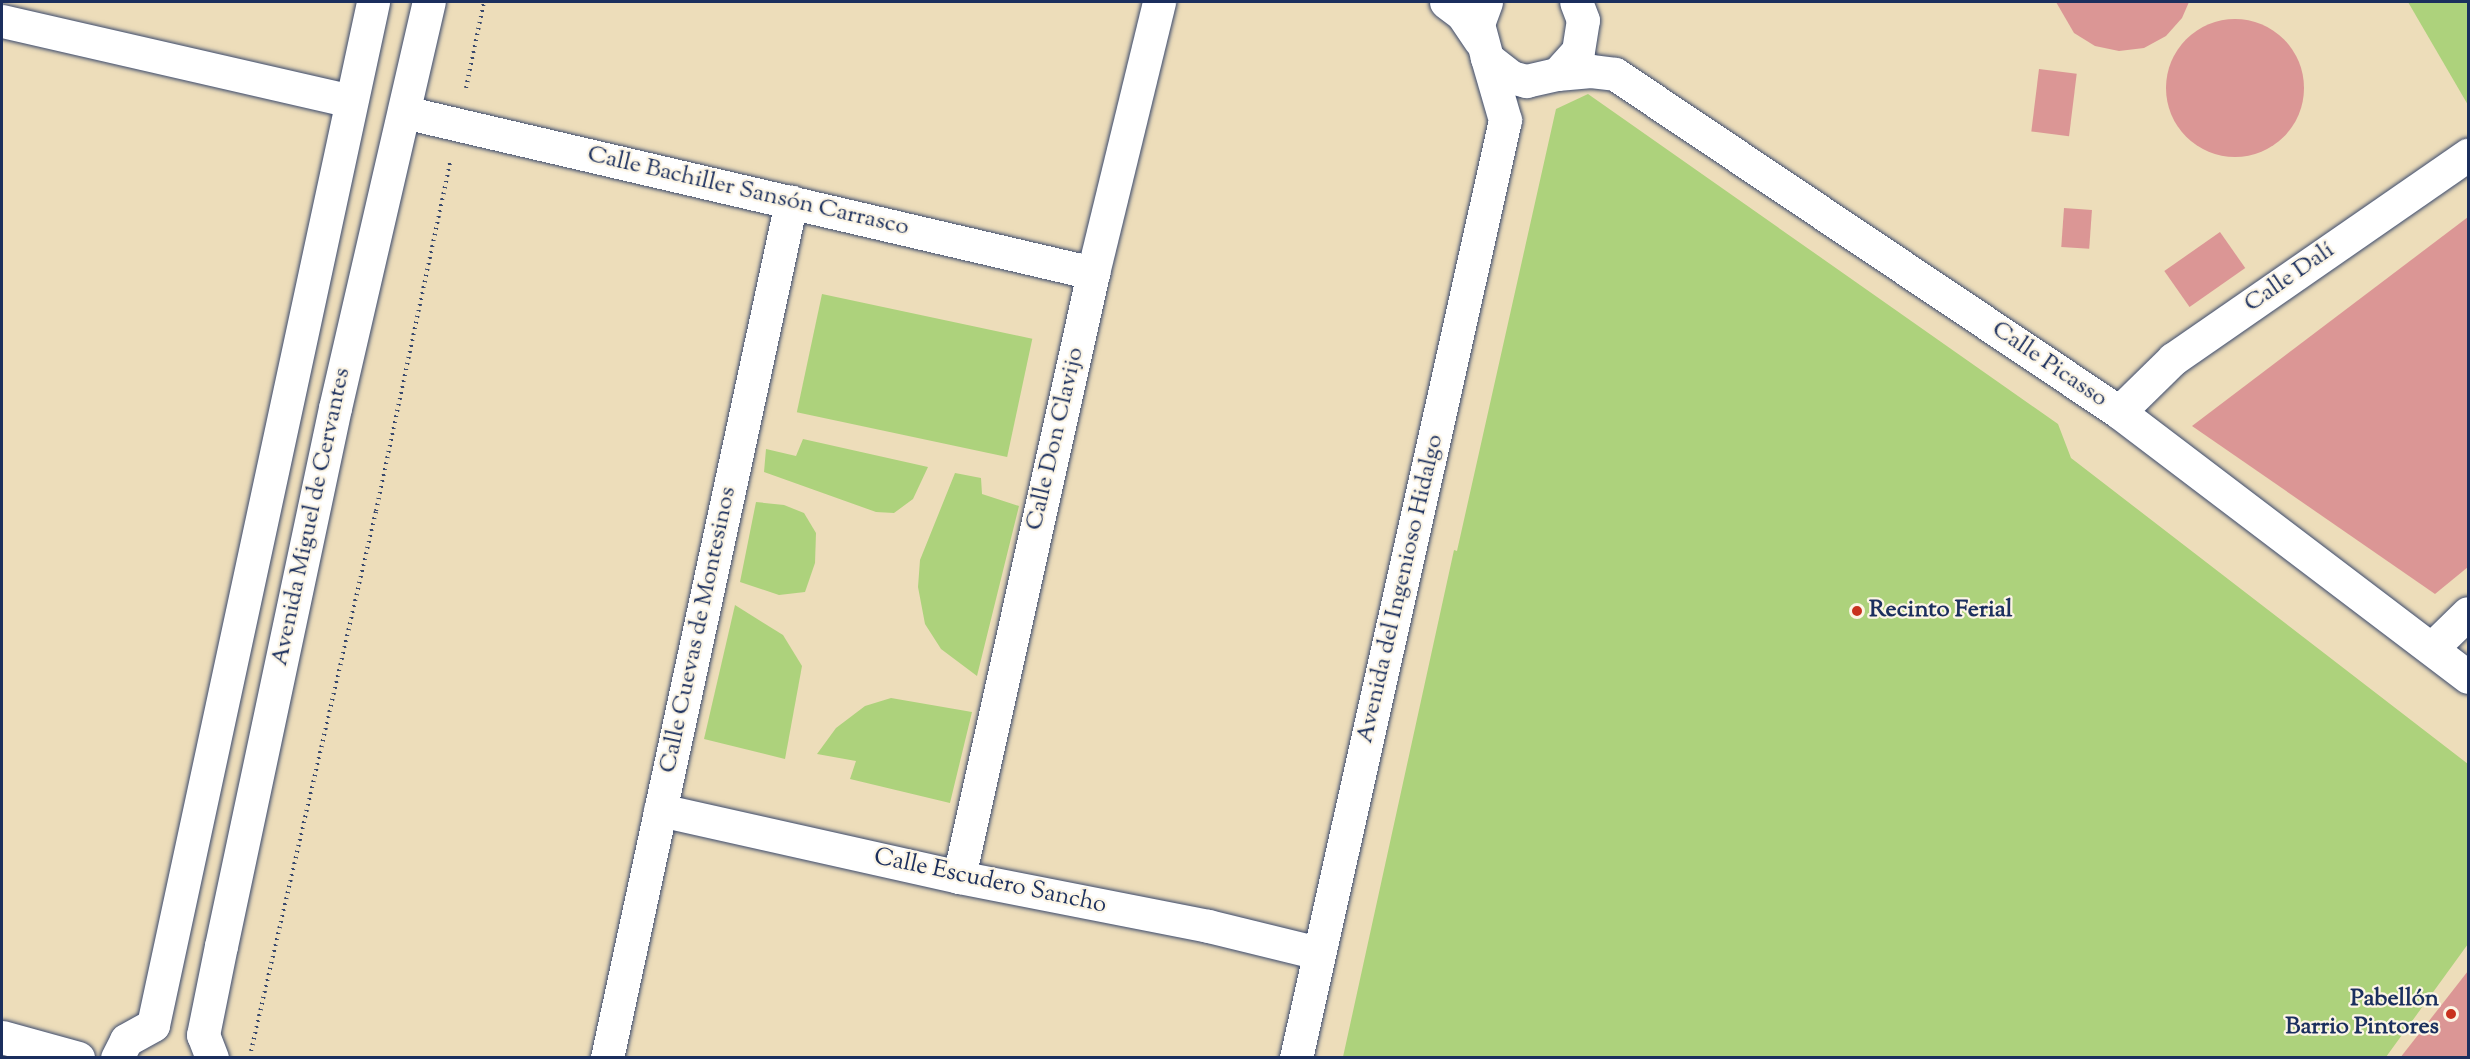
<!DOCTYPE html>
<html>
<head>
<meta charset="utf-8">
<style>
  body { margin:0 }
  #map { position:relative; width:2470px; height:1059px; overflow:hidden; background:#edddba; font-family:"Sorts Mill Goudy",serif }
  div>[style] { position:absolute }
  .green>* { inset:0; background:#add27c; transform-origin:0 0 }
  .building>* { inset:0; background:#db9695; transform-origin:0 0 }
  .round { border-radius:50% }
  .path>* { height:4px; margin-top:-2px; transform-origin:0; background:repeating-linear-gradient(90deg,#3a496c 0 1.5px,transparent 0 6px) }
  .roads { filter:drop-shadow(0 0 2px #3a496c) drop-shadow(0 0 2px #3a496c) }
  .minor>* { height:33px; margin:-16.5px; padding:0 16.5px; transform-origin:16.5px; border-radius:16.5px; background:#fff }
  .dots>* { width:16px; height:16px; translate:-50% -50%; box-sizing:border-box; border:3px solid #fcf5e5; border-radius:50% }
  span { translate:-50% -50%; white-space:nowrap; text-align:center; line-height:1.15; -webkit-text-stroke:4.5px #fcf5e5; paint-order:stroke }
  .street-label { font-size:24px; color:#1b2f5e }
  .poi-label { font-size:24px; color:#1b2f5e; font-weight:700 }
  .left { translate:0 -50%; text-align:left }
  .right { translate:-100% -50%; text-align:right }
  .frame { position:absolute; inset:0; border:3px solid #1b2f5e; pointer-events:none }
</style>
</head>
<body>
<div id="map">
  <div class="green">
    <div style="clip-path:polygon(2408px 2px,2468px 2px,2468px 105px)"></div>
    <div style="clip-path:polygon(1588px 94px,2058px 424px,2071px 458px,2468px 764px,2468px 944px,2386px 1057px,1343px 1057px,1454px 550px,1457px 551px,1556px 109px)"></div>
    <div style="left:822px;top:294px;width:215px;height:121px;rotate:12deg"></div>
    <div style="clip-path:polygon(803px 439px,928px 467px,913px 499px,894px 513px,876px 512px,764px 472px,766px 449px,796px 456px)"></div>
    <div style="clip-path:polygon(955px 473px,981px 478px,982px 494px,1019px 506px,977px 676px,941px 649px,925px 624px,918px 587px,920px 560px)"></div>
    <div style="clip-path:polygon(756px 502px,784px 505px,804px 513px,816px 533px,815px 563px,805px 592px,779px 595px,740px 582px)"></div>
    <div style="clip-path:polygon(735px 605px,783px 635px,802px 666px,785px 759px,704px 739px)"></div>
    <div style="clip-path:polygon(891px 698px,972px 712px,950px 803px,850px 779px,856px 761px,817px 754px,836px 728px,865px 706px)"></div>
  </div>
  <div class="building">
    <div style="clip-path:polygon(2056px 2px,2189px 2px,2182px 18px,2166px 36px,2144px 48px,2119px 51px,2095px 46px,2074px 33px)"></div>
    <div class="round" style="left:2166px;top:19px;width:138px;height:138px"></div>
    <div style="left:2039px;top:69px;width:38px;height:63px;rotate:7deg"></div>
    <div style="left:2064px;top:208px;width:28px;height:39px;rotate:4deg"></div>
    <div style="clip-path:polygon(2468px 217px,2468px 567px,2435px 594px,2192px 426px)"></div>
    <div style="left:2220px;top:232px;width:44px;height:68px;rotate:55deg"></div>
    <div style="clip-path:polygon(2468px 971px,2468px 1058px,2400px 1058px)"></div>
  </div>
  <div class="path">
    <div style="left:466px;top:88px;width:88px;rotate:-78.2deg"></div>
    <div style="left:251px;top:1051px;width:554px;rotate:-76.97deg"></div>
    <div style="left:376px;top:511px;width:357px;rotate:-78deg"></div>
  </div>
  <div class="roads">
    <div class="minor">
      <div style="left:1446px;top:2px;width:20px;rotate:37deg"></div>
      <div style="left:1462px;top:14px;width:32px;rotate:56deg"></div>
      <div style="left:1486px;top:2px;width:23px;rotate:110deg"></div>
      <div style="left:1478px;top:24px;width:35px;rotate:75deg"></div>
      <div style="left:1487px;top:58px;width:31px;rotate:38deg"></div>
      <div style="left:1511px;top:77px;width:16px;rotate:15deg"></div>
      <div style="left:1526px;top:81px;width:32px;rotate:-13deg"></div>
      <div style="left:1557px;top:74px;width:31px;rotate:-48deg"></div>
      <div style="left:1578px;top:51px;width:31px;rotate:-81deg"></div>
      <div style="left:1583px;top:20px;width:19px;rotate:-111deg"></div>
      <div style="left:2px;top:21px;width:358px;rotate:12.9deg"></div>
      <div style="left:1557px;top:74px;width:34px;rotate:-5deg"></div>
      <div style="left:1591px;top:71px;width:24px;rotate:7deg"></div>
      <div style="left:1615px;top:74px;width:607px;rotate:33.85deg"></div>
      <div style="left:2119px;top:412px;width:438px;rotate:37.2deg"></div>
      <div style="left:404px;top:112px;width:708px;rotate:13.15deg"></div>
      <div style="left:2119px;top:412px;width:76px;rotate:-44.5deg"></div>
      <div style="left:2173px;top:359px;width:359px;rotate:-34.7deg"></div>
      <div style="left:2432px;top:648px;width:50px;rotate:-44.2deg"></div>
      <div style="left:660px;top:810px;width:306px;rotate:12.6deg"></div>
      <div style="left:959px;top:877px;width:254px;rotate:11.1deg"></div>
      <div style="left:1208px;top:926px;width:114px;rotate:13.7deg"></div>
      <div style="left:959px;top:877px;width:619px;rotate:-77.49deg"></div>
      <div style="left:1093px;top:273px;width:279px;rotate:-76.3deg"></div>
      <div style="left:2px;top:1037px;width:79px;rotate:15.4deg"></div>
      <div style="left:117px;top:1058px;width:20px;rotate:-63deg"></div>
      <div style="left:126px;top:1040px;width:31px;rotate:-29deg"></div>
      <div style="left:153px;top:1025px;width:1046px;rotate:-77.86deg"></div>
      <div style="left:212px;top:1058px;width:25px;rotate:-111deg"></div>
      <div style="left:203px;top:1035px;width:91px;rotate:-78.6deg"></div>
      <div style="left:221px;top:946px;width:550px;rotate:-78.04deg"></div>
      <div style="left:335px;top:408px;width:417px;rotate:-77deg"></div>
      <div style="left:607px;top:1058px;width:876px;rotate:-77.87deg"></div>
      <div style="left:1296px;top:1058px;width:961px;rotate:-77.44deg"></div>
      <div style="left:1505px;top:120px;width:65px;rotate:-106.2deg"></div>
    </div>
  </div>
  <div class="dots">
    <div style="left:1857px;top:611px;background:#c8321e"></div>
    <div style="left:2451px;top:1014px;background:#c8321e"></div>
  </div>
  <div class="street-label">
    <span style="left:748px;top:192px;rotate:13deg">Calle Bachiller Sansón Carrasco</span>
    <span style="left:2290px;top:278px;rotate:-35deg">Calle Dalí</span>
    <span style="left:2049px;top:365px;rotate:34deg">Calle Picasso</span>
    <span style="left:1056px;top:439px;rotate:-77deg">Calle Don Clavijo</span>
    <span style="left:312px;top:517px;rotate:-78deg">Avenida Miguel de Cervantes</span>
    <span style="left:1401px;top:589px;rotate:-77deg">Avenida del Ingenioso Hidalgo</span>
    <span style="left:699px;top:630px;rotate:-78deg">Calle Cuevas de Montesinos</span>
    <span style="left:990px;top:882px;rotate:12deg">Calle Escudero Sancho</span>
  </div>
  <div class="poi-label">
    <span class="left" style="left:1869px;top:611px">Recinto Ferial</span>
    <span class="right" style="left:2439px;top:1014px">Pabellón<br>Barrio Pintores</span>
  </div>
  <div class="frame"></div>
</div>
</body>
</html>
